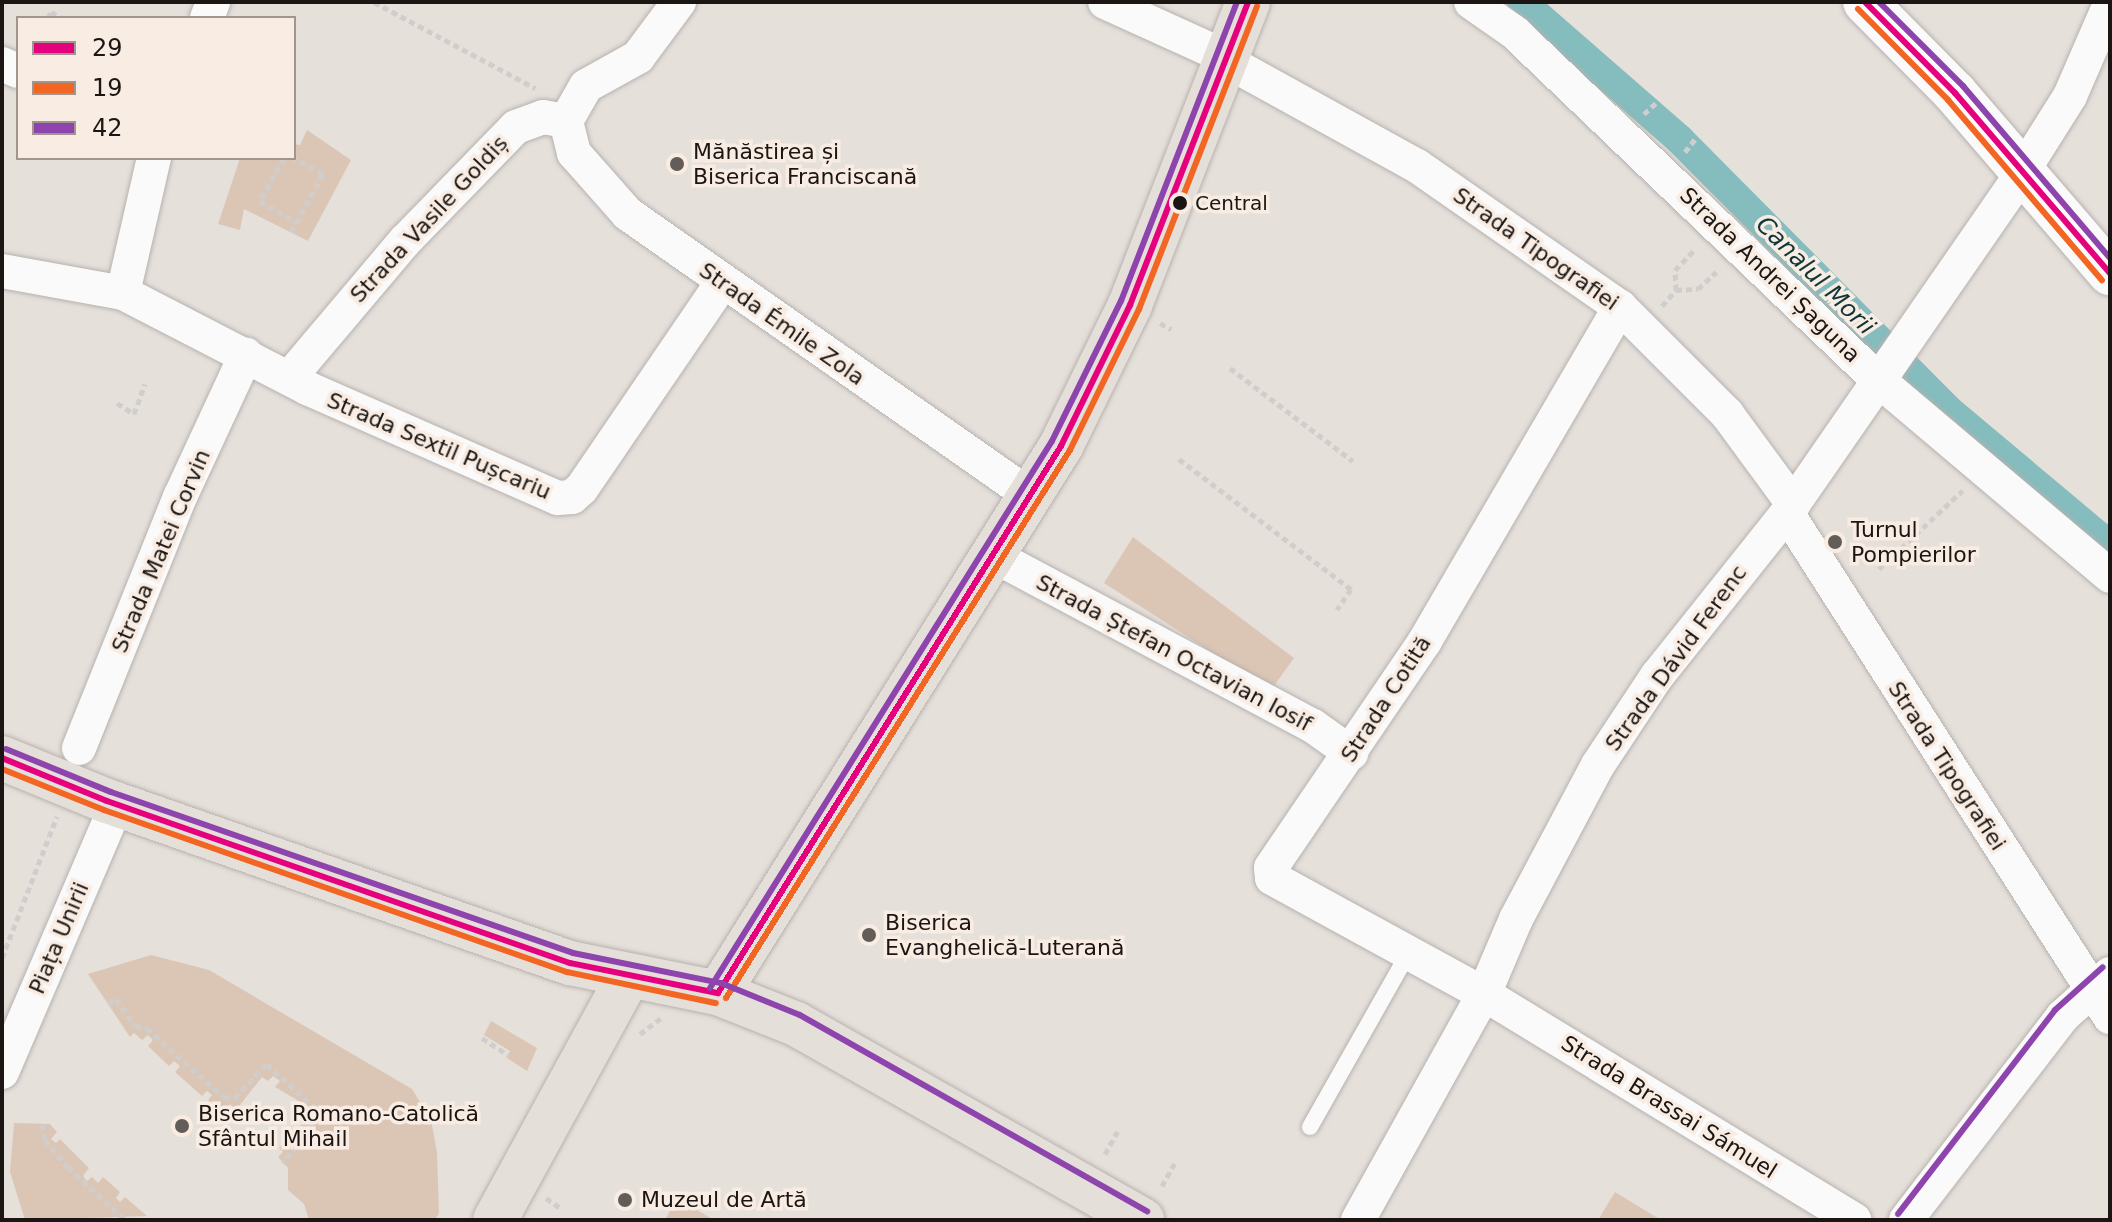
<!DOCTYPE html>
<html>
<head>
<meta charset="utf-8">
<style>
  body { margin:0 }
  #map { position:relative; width:2112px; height:1222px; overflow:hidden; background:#e6e0db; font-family:"DejaVu Sans",sans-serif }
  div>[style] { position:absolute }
  .green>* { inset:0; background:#dbc6b6 }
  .canal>* { height:30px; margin:-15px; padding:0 15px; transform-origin:15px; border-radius:15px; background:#85bcbe }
  .path>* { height:5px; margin-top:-2.5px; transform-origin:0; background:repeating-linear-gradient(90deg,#d0cecd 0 6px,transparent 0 10px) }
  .roads { filter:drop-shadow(0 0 2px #b7b2ae) drop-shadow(0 0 2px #b7b2ae) }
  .lane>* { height:16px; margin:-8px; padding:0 8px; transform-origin:8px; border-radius:8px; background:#fbfafa }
  .street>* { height:34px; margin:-17px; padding:0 17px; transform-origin:17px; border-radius:17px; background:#fbfafa }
  .secondary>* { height:44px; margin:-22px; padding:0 22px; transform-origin:22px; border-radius:22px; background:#fbfafa }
  .primary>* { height:44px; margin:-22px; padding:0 22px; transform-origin:22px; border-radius:22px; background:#e5dfda }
  .bus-1>* { height:6px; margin:-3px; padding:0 3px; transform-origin:3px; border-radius:3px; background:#e5007d }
  .bus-2>* { height:6px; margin:-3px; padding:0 3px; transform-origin:3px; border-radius:3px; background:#f26522 }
  .bus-3>* { height:6px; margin:-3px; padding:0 3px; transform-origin:3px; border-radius:3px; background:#8e44ad }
  .dots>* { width:22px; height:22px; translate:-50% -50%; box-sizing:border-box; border:4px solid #f8ece3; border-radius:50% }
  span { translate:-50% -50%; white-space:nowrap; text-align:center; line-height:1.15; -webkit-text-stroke:7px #f8ece3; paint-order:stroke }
  .bus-label { font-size:20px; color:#1b1613 }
  .left { translate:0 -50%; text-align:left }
  .poi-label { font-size:22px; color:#1b1613 }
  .street-label { font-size:22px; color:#1b1613 }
  .water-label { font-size:24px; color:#0f3639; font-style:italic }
  .frame { position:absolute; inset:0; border:4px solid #1b1613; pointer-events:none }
  .legend { position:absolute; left:16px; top:16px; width:280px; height:144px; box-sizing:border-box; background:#f8ece3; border:2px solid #a09690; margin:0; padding:10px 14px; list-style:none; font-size:24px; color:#1b1613 }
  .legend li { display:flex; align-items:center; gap:16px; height:40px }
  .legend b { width:40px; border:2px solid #a09690 }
</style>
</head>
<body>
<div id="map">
  <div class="green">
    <div style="clip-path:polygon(307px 130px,351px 160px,308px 241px,244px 209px,240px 230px,218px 224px,240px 158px,294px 158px,294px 144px,300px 145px)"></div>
    <div style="clip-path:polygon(1133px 537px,1294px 658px,1271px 690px,1104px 583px)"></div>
    <div style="clip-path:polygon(151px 955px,209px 970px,412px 1089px,431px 1120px,437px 1152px,439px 1213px,435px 1220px,309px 1220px,304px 1204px,288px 1190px,288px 1168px,278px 1157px,283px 1152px,279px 1148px,306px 1120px,309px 1107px,275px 1087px,280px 1081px,273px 1076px,268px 1081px,262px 1077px,236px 1110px,230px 1104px,225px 1109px,228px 1117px,208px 1100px,212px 1095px,207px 1091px,202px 1096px,175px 1072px,180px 1066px,174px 1061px,169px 1066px,148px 1046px,153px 1040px,148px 1035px,142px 1040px,134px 1033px,130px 1037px,88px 974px)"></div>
    <div style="clip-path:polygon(491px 1021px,537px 1048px,527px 1071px,507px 1058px,510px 1051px,484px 1035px)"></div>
    <div style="clip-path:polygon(14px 1123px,50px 1124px,57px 1132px,51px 1139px,56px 1143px,60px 1139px,89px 1168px,83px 1176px,87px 1181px,92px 1177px,98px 1183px,103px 1177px,120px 1192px,116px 1198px,120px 1202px,125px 1197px,147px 1216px,25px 1220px,10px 1172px)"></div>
    <div style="clip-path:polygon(1615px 1192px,1661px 1220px,1598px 1220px)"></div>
    <div style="clip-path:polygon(677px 1198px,714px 1220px,665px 1220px)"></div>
  </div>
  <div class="canal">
    <div style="left:1522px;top:2px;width:210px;rotate:41.1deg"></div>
    <div style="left:1680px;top:140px;width:380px;rotate:45.2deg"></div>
    <div style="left:1948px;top:410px;width:212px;rotate:40deg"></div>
  </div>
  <div class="path">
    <div style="left:374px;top:2px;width:183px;rotate:28.1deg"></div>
    <div style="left:48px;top:18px;width:7px;rotate:-63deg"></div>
    <div style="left:51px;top:12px;width:13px;rotate:29deg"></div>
    <div style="left:1644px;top:114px;width:16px;rotate:-43deg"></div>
    <div style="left:1685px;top:152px;width:16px;rotate:-52deg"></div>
    <div style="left:284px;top:158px;width:49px;rotate:119.2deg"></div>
    <div style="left:260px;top:201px;width:42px;rotate:30.3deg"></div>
    <div style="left:291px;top:232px;width:66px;rotate:-61.1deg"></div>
    <div style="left:323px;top:174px;width:33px;rotate:-151deg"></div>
    <div style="left:1676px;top:290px;width:22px;rotate:-3deg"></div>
    <div style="left:1698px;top:289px;width:25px;rotate:-43deg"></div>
    <div style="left:1662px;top:306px;width:21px;rotate:-49deg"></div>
    <div style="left:1676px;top:290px;width:20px;rotate:-93deg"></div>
    <div style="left:1675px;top:270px;width:28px;rotate:-46deg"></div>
    <div style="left:1160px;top:323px;width:13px;rotate:29deg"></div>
    <div style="left:1230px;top:368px;width:154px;rotate:37.1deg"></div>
    <div style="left:117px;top:403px;width:20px;rotate:33deg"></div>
    <div style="left:134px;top:414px;width:32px;rotate:-70deg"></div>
    <div style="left:1179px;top:459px;width:216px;rotate:37.1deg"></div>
    <div style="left:1351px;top:589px;width:25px;rotate:124deg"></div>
    <div style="left:1879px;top:569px;width:115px;rotate:-43.2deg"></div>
    <div style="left:2px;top:958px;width:152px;rotate:-68.8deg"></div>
    <div style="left:108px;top:1004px;width:9px;rotate:-32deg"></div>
    <div style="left:116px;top:999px;width:33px;rotate:55deg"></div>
    <div style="left:135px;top:1026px;width:12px;rotate:9deg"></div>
    <div style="left:147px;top:1028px;width:103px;rotate:41.9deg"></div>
    <div style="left:224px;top:1097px;width:11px;rotate:5deg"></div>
    <div style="left:235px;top:1098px;width:47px;rotate:-46.7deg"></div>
    <div style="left:267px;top:1064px;width:74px;rotate:42.8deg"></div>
    <div style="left:321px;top:1114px;width:62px;rotate:127.8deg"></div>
    <div style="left:640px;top:1034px;width:26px;rotate:-37deg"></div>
    <div style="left:482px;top:1038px;width:31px;rotate:33deg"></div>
    <div style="left:42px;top:1124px;width:16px;rotate:79deg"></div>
    <div style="left:45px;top:1140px;width:35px;rotate:50deg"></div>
    <div style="left:68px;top:1167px;width:78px;rotate:42.9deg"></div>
    <div style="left:1105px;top:1154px;width:26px;rotate:-61deg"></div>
    <div style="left:1162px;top:1186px;width:26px;rotate:-61deg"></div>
    <div style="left:546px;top:1198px;width:19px;rotate:35deg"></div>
  </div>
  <div class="roads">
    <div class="lane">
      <div style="left:1310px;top:1127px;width:199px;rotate:-60.5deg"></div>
    </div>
    <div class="street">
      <div style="left:1105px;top:2px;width:133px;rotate:24.4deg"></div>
      <div style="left:1471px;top:2px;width:52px;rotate:34.9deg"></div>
      <div style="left:1514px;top:32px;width:502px;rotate:43.71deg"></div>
      <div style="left:1877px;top:379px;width:305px;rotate:40.2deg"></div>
      <div style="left:207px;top:18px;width:17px;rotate:-69deg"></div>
      <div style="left:1225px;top:60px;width:219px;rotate:28.9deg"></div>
      <div style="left:1417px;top:166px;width:247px;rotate:34.8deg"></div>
      <div style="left:1620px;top:307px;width:151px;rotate:45deg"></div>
      <div style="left:1727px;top:414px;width:112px;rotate:53.7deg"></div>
      <div style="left:2px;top:64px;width:17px;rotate:24deg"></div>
      <div style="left:566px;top:121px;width:33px;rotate:76deg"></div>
      <div style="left:574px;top:153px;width:81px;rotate:48.5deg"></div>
      <div style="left:628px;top:214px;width:495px;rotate:35deg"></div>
      <div style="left:2px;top:271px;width:123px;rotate:10.3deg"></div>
      <div style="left:123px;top:293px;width:207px;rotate:27.3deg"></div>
      <div style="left:307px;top:388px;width:274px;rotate:23.7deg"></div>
      <div style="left:558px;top:498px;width:14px;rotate:-4deg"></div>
      <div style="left:572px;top:497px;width:13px;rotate:-42deg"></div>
      <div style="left:582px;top:488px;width:248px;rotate:-55.7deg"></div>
      <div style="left:123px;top:293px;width:139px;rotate:-77.1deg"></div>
      <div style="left:1620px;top:307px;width:387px;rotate:120.3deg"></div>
      <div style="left:1425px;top:641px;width:274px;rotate:124.2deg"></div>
      <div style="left:1271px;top:868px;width:10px;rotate:84deg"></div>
      <div style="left:1272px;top:878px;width:242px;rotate:28.7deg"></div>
      <div style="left:1484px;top:994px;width:434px;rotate:31.4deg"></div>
      <div style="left:290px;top:377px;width:178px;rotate:-49.8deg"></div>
      <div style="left:405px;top:241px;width:159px;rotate:-45.8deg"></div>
      <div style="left:516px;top:127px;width:29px;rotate:-20deg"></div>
      <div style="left:543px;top:117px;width:23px;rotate:10deg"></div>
      <div style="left:566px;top:121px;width:40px;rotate:-60.3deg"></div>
      <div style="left:586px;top:86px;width:60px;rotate:-29.1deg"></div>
      <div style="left:638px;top:57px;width:69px;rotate:-53.3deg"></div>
      <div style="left:1787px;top:513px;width:599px;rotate:57.35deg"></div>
      <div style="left:996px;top:557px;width:359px;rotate:28.1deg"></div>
      <div style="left:1313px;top:726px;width:47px;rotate:35.4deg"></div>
      <div style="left:79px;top:748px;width:271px;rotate:-68.1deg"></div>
      <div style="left:180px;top:497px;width:157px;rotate:-65.1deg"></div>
      <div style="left:2px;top:1072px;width:292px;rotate:-66.8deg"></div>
      <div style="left:1358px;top:1220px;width:259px;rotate:-60.9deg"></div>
      <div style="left:1484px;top:994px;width:82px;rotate:-66.9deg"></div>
      <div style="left:1516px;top:919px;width:174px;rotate:-62deg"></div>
      <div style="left:1598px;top:765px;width:107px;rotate:-56.5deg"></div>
      <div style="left:1657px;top:676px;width:208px;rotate:-51.4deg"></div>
      <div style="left:1787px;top:513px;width:399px;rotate:-55.3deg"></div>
      <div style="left:2014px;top:185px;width:105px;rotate:-57.8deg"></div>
      <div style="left:2070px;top:96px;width:100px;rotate:-66.5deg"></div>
      <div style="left:1906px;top:1220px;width:257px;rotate:-52.4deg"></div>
      <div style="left:2063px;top:1016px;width:63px;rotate:-41.8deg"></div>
    </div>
    <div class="secondary">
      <div style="left:1865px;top:2px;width:128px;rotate:45.3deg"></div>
      <div style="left:1955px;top:93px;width:238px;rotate:49.3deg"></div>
    </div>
    <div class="primary">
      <div style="left:2px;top:758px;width:113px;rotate:22.3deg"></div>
      <div style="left:107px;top:801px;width:491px;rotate:19.3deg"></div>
      <div style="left:570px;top:963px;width:151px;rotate:11.5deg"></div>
      <div style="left:718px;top:993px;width:84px;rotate:21.7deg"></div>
      <div style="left:796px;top:1024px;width:398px;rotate:29.5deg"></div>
      <div style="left:718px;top:993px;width:646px;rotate:-57.91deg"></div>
      <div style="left:1061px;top:446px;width:157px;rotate:-63.9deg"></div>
      <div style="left:1130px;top:305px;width:325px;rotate:-68.7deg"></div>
      <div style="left:495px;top:1220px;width:277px;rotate:-61.3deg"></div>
    </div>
  </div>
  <div class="bus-1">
    <div style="left:1865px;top:2px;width:128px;rotate:45.3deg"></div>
    <div style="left:1955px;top:93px;width:238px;rotate:49.3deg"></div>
    <div style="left:2px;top:758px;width:113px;rotate:22.3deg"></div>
    <div style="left:107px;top:801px;width:491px;rotate:19.3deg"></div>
    <div style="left:570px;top:963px;width:151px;rotate:11.5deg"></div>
    <div style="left:718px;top:993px;width:646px;rotate:-57.91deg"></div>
    <div style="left:1061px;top:446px;width:157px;rotate:-63.9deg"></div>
    <div style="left:1130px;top:305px;width:325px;rotate:-68.7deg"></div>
  </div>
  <div class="bus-2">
    <div style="left:1858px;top:9px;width:128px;rotate:45.3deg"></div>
    <div style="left:1948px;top:100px;width:237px;rotate:49.5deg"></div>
    <div style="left:2px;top:769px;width:110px;rotate:21.9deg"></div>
    <div style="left:104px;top:810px;width:491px;rotate:19.3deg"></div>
    <div style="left:567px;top:972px;width:152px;rotate:11.8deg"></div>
    <div style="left:726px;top:998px;width:647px;rotate:-57.88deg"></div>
    <div style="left:1070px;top:450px;width:157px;rotate:-63.9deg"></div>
    <div style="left:1139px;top:309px;width:325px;rotate:-68.7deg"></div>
  </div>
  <div class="bus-3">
    <div style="left:1879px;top:2px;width:119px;rotate:45deg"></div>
    <div style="left:1963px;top:86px;width:226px;rotate:49.5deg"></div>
    <div style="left:6px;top:749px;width:113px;rotate:22.3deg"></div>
    <div style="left:111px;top:792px;width:489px;rotate:19.2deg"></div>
    <div style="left:573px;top:953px;width:151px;rotate:11.5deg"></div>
    <div style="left:721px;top:983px;width:85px;rotate:22.1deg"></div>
    <div style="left:800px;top:1015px;width:399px;rotate:29.5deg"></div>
    <div style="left:710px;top:988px;width:645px;rotate:-57.99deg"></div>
    <div style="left:1052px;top:441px;width:156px;rotate:-63.8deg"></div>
    <div style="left:1121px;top:301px;width:321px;rotate:-68.8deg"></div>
    <div style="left:1898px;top:1214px;width:257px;rotate:-52.4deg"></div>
    <div style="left:2055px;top:1010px;width:64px;rotate:-41.9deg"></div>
  </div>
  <div class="dots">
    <div style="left:677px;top:164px;background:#625d59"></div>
    <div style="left:1180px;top:203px;background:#1b1613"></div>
    <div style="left:1835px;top:542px;background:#625d59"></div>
    <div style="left:869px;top:935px;background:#625d59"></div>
    <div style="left:182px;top:1126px;background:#625d59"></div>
    <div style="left:625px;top:1200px;background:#625d59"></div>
  </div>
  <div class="bus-label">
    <span class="left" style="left:1195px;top:203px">Central</span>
  </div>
  <div class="poi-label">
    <span class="left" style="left:693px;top:164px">Mănăstirea și<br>Biserica Franciscană</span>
    <span class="left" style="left:1851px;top:542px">Turnul<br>Pompierilor</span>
    <span class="left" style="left:885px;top:935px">Biserica<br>Evanghelică-Luterană</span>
    <span class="left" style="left:198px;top:1126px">Biserica Romano-Catolică<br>Sfântul Mihail</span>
    <span class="left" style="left:641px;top:1200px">Muzeul de Artă</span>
  </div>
  <div class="street-label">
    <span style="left:429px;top:219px;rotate:-47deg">Strada Vasile Goldiș</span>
    <span style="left:1536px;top:249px;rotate:35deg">Strada Tipografiei</span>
    <span style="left:1770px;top:275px;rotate:44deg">Strada Andrei Șaguna</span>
    <span style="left:782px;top:324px;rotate:35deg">Strada Émile Zola</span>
    <span style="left:439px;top:446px;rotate:23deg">Strada Sextil Pușcariu</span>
    <span style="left:161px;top:551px;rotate:-67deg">Strada Matei Corvin</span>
    <span style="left:1174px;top:653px;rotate:28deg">Strada Ștefan Octavian Iosif</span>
    <span style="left:1676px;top:658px;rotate:-54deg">Strada Dávid Ferenc</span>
    <span style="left:1386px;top:699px;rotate:-57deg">Strada Cotită</span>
    <span style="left:1947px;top:766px;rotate:57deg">Strada Tipografiei</span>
    <span style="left:59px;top:938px;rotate:-67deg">Piața Unirii</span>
    <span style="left:1669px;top:1107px;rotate:32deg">Strada Brassai Sámuel</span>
  </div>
  <div class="water-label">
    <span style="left:1815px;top:276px;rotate:45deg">Canalul Morii</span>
  </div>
  <div class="frame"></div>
  <ul class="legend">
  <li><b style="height:10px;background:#e5007d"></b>29</li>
  <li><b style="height:10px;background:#f26522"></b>19</li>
  <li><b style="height:10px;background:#8e44ad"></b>42</li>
  </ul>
</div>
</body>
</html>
